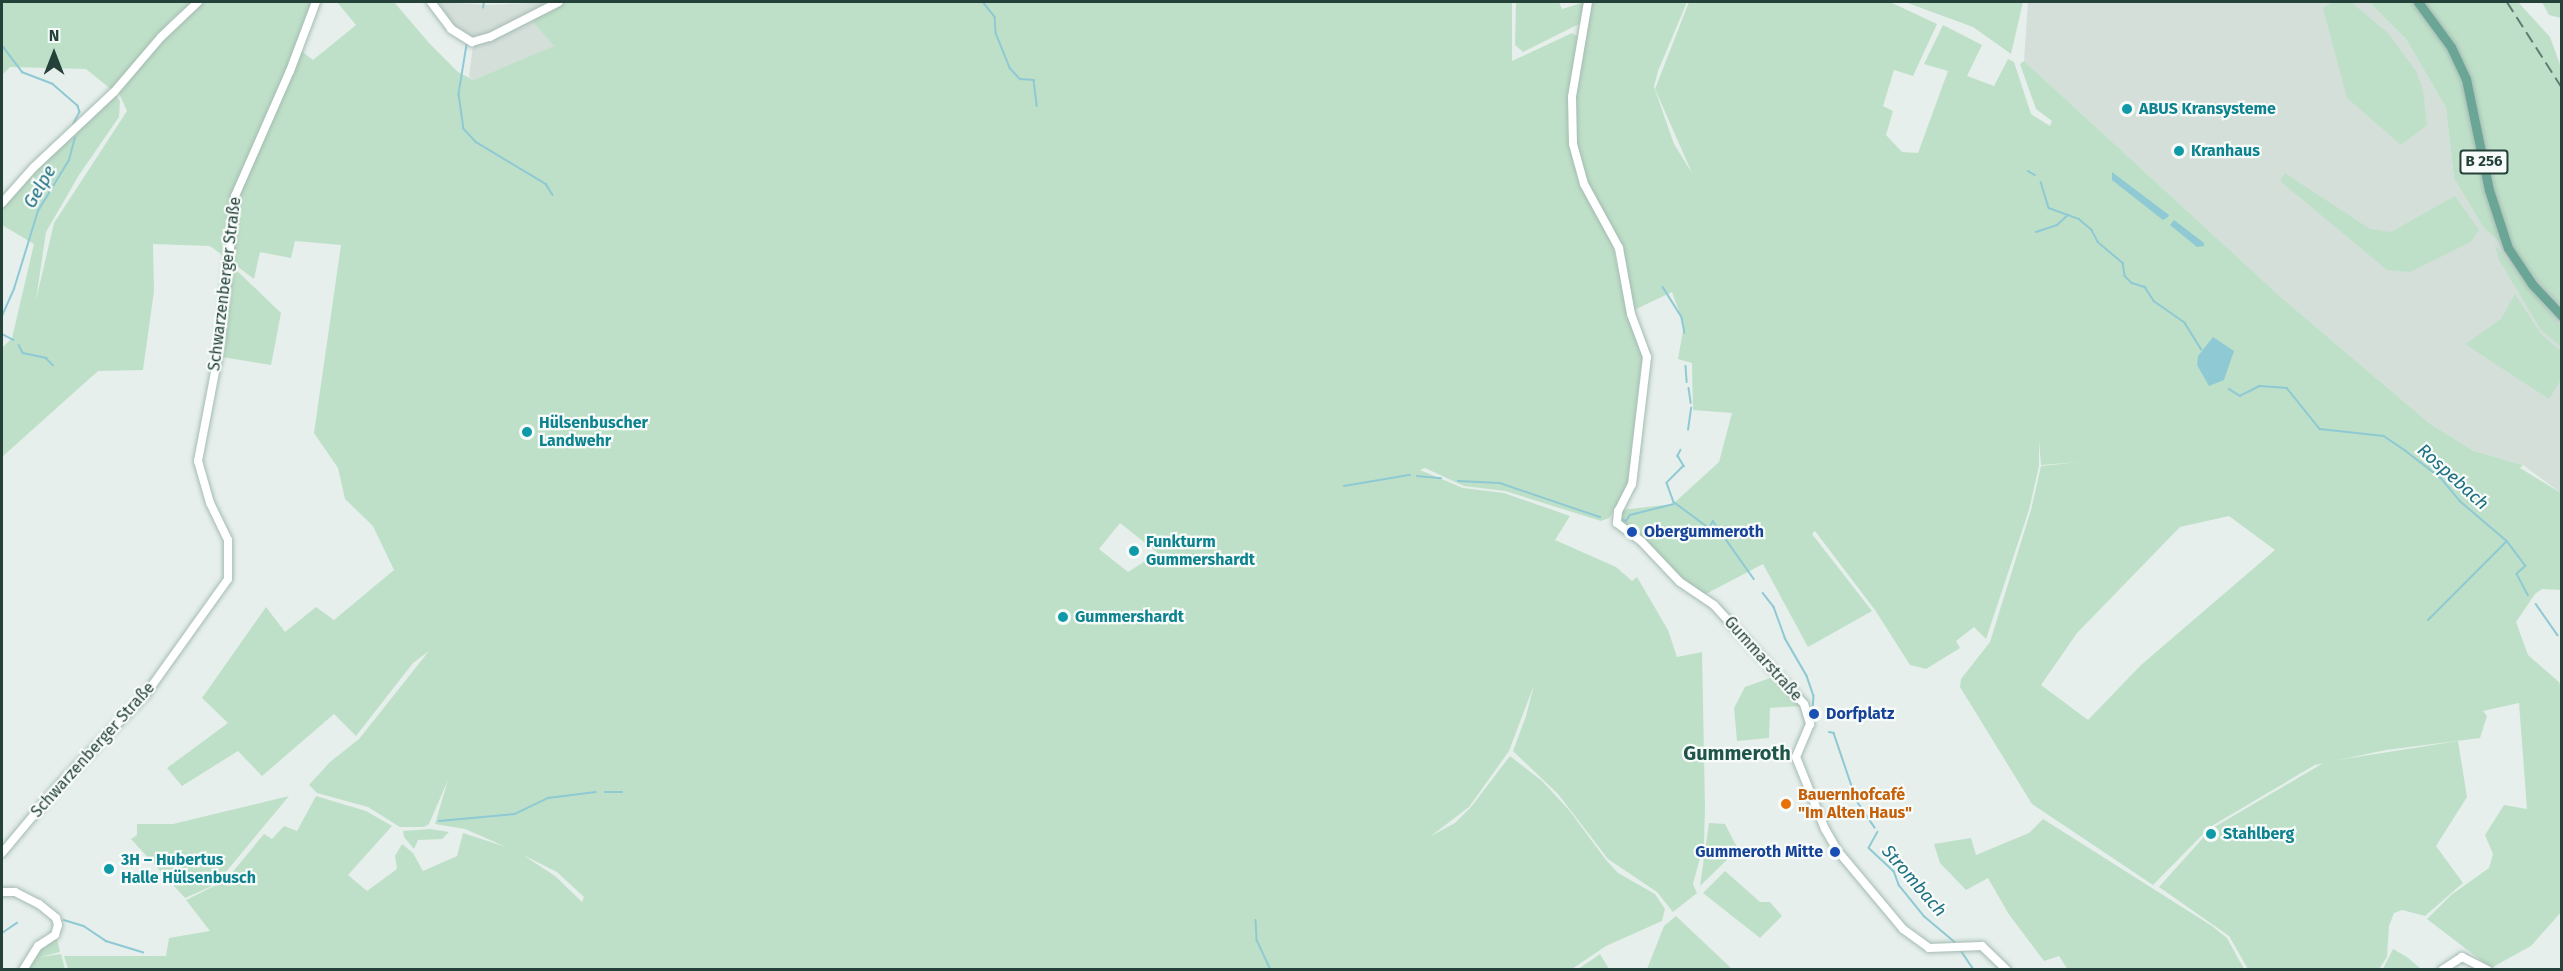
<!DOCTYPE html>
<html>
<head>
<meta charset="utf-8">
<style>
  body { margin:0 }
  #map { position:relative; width:2563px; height:971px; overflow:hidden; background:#e6efeb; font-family:"Fira Sans",sans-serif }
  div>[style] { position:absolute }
  .built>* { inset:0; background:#d4dfda }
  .green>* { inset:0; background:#bfe0c8 }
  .water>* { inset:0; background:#8ec9d4 }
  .stream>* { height:1.5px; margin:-0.75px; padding:0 0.75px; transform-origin:0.75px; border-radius:0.75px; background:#8ec9d4 }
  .roads { filter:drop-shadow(0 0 2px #a4bbb3) drop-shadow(0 0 2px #a4bbb3) }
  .secondary>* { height:8px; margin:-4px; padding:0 4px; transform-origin:4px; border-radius:4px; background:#fff }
  .primary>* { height:9px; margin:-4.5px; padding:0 4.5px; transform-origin:4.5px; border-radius:4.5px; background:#6aa596 }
  .rail>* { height:1.5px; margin-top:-0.75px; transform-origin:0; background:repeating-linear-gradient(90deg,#5f7d75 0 12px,transparent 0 18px) }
  .dots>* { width:16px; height:16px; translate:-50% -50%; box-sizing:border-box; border:3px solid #f7fbf9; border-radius:50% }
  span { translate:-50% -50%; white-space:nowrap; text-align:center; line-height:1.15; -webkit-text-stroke:4.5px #f7fbf9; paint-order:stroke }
  .shield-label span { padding:2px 4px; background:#f7fbf9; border:2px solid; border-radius:4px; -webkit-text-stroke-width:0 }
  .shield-label { font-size:15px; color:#24423a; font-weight:700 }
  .culture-label { font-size:16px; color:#0d838f; font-weight:700 }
  .left { translate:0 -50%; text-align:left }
  .street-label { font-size:16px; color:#24423a }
  .transit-label { font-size:16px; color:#164399; font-weight:700 }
  .right { translate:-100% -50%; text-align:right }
  .food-label { font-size:16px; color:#c56008; font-weight:700 }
  .water-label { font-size:18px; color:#1c6f80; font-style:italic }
  .quarter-label { font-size:20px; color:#1f5548; font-weight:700 }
  .frame { position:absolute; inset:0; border:3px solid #24423a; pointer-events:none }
  .north { position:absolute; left:24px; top:24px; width:60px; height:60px; -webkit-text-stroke:4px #f7fbf9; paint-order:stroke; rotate:0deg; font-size:16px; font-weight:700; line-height:24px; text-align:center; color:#24423a }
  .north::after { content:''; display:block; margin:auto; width:21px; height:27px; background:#24423a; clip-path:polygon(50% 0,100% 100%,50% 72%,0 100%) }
</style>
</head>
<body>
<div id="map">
  <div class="built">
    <div style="clip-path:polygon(436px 2px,489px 5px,553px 2px,479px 37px,470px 38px,453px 27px)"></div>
    <div style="clip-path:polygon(2028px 2px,2369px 2px,2406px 39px,2446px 108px,2454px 178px,2483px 227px,2523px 264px,2561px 306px,2561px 493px,2523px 465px,2474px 451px,2429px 423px,2283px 299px,2024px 61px)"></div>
    <div style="clip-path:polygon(531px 20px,555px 46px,473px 80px,469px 77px,473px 45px)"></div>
  </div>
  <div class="green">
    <div style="clip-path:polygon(2px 2px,193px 2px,172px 19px,112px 90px,86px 69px,10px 67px,2px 75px)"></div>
    <div style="clip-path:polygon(evenodd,203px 2px,313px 2px,296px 47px,313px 60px,356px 25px,337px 2px,394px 2px,429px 43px,458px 72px,473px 80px,554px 46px,531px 20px,565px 2px,1512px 2px,1512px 61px,1572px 33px,1578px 37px,1568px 127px,1573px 163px,1610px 233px,1627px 309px,1643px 349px,1627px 490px,1609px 518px,1601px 521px,1505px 491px,1464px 486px,1425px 468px,1420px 470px,1463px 488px,1504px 493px,1570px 516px,1555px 540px,1616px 567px,1632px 581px,1637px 577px,1668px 630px,1677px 657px,1702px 652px,1705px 806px,1704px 843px,1693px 884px,1697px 893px,1673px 912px,1657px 892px,1608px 859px,1558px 794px,1513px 751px,1526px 716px,1534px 685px,1509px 751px,1469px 807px,1431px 836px,1455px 823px,1471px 807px,1510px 756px,1542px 781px,1569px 810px,1606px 860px,1618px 873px,1655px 894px,1665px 909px,1662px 921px,1606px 946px,1572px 969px,68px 969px,64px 956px,166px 956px,169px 938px,210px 931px,186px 900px,226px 880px,264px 834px,272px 839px,284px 826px,297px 831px,316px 796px,366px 811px,392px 826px,348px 875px,367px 891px,397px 869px,395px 856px,402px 844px,413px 853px,423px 871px,457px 856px,463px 833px,506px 847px,465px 829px,435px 824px,448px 780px,429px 824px,424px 827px,400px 827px,368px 807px,317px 793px,309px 785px,330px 762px,359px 739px,429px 651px,413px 663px,356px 736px,334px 714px,262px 776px,238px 751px,182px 786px,167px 768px,228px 723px,202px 698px,266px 607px,285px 632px,316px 607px,334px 620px,394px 570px,373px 526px,345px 499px,338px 468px,314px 433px,341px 245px,295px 241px,291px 258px,260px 252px,254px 279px,210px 246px,153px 244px,154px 291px,143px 370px,98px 371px,2px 457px,2px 348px,12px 338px,34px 244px,2px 225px,2px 209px,62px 143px,115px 95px,120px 101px,119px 117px,79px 175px,46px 232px,36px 300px,54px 223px,127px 111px,119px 93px,176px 25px,203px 2px,1120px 523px,1158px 553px,1128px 572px,1099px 549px,1120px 523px,203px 2px,523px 855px,557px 872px,584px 897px,582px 902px,555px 876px,523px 855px)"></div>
    <div style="clip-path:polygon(1516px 2px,1559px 2px,1562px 9px,1585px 2px,1579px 24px,1523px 52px,1515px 45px)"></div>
    <div style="clip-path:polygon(evenodd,1590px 2px,1687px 2px,1658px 71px,1654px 87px,1674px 144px,1692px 173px,1655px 89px,1689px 2px,1890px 2px,1937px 24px,1913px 76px,1894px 70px,1883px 106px,1893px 111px,1886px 135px,1902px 152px,1918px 153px,1948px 71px,1924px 64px,1943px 25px,1982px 45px,1967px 76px,1994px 86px,2008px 59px,2014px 62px,2031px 114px,2050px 126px,2052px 121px,2036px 109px,2020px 64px,2024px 61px,2283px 299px,2429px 423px,2474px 451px,2523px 465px,2520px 468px,2561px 493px,2561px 590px,2542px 589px,2535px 594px,2516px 622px,2528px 655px,2559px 682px,2561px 689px,2562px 911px,2531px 946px,2491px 968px,2427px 919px,2451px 895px,2489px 868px,2493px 854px,2485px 835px,2504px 805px,2527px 809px,2519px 703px,2483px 711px,2487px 716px,2480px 738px,2386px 750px,2315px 765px,2210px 827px,2153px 885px,2032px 804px,1960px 687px,1961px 679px,1990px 642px,2031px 510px,2041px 466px,2080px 462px,2041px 465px,2039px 441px,2039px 466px,2029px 510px,1986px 639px,1974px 627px,1956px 641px,1960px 648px,1926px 669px,1910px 665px,1875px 610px,1815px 531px,1812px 534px,1872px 611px,1808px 647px,1763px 564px,1704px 595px,1679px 576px,1619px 519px,1621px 510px,1673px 504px,1719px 462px,1732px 413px,1693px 410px,1692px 363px,1678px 359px,1684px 325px,1672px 292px,1632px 311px,1621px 247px,1584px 178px,1577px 157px,1575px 97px,1590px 2px,2229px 516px,2275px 550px,2141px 665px,2088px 720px,2041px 685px,2077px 633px,2180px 527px,2229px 516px)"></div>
    <div style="clip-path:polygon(1905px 2px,2023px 2px,2011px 54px,1973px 27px)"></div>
    <div style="clip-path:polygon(2332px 2px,2351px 2px,2388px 33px,2416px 71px,2423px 90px,2427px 125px,2401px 145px,2347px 98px,2323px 8px)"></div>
    <div style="clip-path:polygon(2369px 2px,2518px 2px,2550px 37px,2562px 70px,2561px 306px,2523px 264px,2483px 227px,2454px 178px,2446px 108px,2406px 39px)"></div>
    <div style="clip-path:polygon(2542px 2px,2561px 2px,2561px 18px,2549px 15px)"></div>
    <div style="clip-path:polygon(2285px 173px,2370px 229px,2391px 232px,2455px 196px,2479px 230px,2471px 242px,2410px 272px,2387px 270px,2280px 181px)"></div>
    <div style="clip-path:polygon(2495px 245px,2561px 327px,2561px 347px,2541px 330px,2499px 260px)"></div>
    <div style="clip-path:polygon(232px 266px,281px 313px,271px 365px,222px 357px)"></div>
    <div style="clip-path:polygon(2515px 294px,2541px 334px,2561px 351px,2561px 380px,2549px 399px,2465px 344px,2501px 319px)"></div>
    <div style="clip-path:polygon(1773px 677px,1800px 706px,1770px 708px,1769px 738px,1737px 741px,1734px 708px,1745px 687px)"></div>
    <div style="clip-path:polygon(2458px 741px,2467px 797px,2436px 846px,2463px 883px,2425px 916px,2402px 910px,2394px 913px,2389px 926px,2387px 957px,2379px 969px,2248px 969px,2229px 936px,2159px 887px,2211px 829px,2325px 762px)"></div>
    <div style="clip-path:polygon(289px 796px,225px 873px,210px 887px,185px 898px,131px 839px,137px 835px,137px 824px,173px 824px)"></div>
    <div style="clip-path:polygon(2043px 819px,2212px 926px,2227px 938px,2244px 969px,2068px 970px,2059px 956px,2044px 961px,2008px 913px,1988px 878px,1966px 890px,1940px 863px,1934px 844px,1971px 838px,1976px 855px,2029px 833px)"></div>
    <div style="clip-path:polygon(1709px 823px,1725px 824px,1738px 849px,1700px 886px)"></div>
    <div style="clip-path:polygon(430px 829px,449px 832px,442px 839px,418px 840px,414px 849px,404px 837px,403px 831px)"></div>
    <div style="clip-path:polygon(1725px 871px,1760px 902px,1770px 902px,1782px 916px,1760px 938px,1703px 893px)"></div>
    <div style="clip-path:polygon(1676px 916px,1732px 969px,1647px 969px,1664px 926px)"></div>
    <div style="clip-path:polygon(57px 939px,60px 952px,40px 957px,61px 954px,65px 969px,26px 970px,34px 954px)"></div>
    <div style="clip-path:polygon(2393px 949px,2407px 957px,2421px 969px,2383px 969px)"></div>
    <div style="clip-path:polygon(1600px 954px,1609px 969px,1578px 969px,1593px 959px)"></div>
  </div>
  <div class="water">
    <div style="clip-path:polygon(2112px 172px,2169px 215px,2168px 217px,2163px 220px,2112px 180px)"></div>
    <div style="clip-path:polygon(2174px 220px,2204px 243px,2204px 246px,2197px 247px,2170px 225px)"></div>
    <div style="clip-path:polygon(2213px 337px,2234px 351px,2224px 380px,2209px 386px,2197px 365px,2198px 356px)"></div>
  </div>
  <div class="stream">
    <div style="left:983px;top:2px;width:19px;rotate:51deg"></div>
    <div style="left:995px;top:17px;width:16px;rotate:86deg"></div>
    <div style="left:996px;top:33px;width:38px;rotate:68deg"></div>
    <div style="left:1010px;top:68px;width:15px;rotate:48deg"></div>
    <div style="left:1020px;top:79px;width:14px;rotate:4deg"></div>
    <div style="left:1034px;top:80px;width:26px;rotate:83deg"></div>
    <div style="left:483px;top:8px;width:6px;rotate:-81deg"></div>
    <div style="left:2px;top:45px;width:34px;rotate:53deg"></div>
    <div style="left:22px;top:72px;width:33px;rotate:21deg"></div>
    <div style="left:53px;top:84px;width:33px;rotate:41deg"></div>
    <div style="left:78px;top:106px;width:6px;rotate:72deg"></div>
    <div style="left:80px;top:112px;width:13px;rotate:117deg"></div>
    <div style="left:467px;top:45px;width:50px;rotate:99.3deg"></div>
    <div style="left:459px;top:94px;width:35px;rotate:82deg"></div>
    <div style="left:464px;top:129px;width:18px;rotate:47deg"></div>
    <div style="left:476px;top:142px;width:82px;rotate:31deg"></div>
    <div style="left:546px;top:184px;width:13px;rotate:58deg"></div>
    <div style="left:2028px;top:171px;width:8px;rotate:30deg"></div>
    <div style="left:2041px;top:182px;width:27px;rotate:73deg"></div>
    <div style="left:2049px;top:208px;width:32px;rotate:20deg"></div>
    <div style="left:2079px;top:219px;width:17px;rotate:40deg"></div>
    <div style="left:2092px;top:230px;width:13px;rotate:63deg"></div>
    <div style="left:2098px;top:242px;width:33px;rotate:40deg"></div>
    <div style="left:2123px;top:263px;width:13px;rotate:81deg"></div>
    <div style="left:2125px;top:276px;width:10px;rotate:45deg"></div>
    <div style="left:2132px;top:283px;width:14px;rotate:17deg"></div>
    <div style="left:2145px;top:287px;width:17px;rotate:57deg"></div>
    <div style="left:2154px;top:301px;width:38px;rotate:35deg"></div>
    <div style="left:2185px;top:323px;width:31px;rotate:58deg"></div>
    <div style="left:2036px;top:232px;width:22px;rotate:-18deg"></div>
    <div style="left:2057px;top:225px;width:15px;rotate:-42deg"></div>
    <div style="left:1663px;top:287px;width:36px;rotate:58deg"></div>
    <div style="left:1682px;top:318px;width:15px;rotate:79deg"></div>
    <div style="left:2px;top:316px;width:30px;rotate:-66deg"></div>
    <div style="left:14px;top:289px;width:82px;rotate:-72.9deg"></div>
    <div style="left:38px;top:211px;width:60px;rotate:-58.7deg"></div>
    <div style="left:69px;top:160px;width:23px;rotate:-75deg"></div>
    <div style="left:2px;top:334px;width:13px;rotate:27deg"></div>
    <div style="left:19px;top:345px;width:9px;rotate:63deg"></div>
    <div style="left:23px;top:353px;width:24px;rotate:12deg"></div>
    <div style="left:46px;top:358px;width:10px;rotate:45deg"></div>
    <div style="left:1686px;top:366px;width:16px;rotate:86deg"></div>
    <div style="left:1689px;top:388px;width:15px;rotate:82deg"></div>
    <div style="left:2229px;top:389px;width:13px;rotate:32deg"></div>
    <div style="left:2240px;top:396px;width:22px;rotate:-27deg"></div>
    <div style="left:2260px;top:386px;width:27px;rotate:4deg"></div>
    <div style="left:2287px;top:388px;width:53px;rotate:51.2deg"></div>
    <div style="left:2320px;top:429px;width:64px;rotate:6.2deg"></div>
    <div style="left:2384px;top:436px;width:27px;rotate:34deg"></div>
    <div style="left:2406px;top:451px;width:44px;rotate:37.6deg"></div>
    <div style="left:2441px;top:478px;width:30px;rotate:50deg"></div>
    <div style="left:2460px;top:501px;width:62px;rotate:40.4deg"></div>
    <div style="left:2507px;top:541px;width:31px;rotate:53deg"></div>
    <div style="left:2526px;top:566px;width:12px;rotate:138deg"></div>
    <div style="left:2517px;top:574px;width:24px;rotate:62deg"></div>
    <div style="left:1688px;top:430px;width:22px;rotate:-82deg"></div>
    <div style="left:1681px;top:450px;width:7px;rotate:117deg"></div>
    <div style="left:1678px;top:456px;width:12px;rotate:59deg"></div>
    <div style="left:1684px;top:466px;width:24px;rotate:135deg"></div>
    <div style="left:1667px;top:483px;width:20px;rotate:70deg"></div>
    <div style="left:1674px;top:502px;width:44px;rotate:36.6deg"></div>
    <div style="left:1709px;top:528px;width:8px;rotate:-60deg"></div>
    <div style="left:1713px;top:521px;width:71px;rotate:54.7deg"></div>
    <div style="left:1417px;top:476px;width:24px;rotate:5deg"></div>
    <div style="left:1458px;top:481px;width:42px;rotate:2.7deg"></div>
    <div style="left:1500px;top:483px;width:106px;rotate:18.8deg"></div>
    <div style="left:1344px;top:486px;width:67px;rotate:-9.5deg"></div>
    <div style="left:1620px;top:519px;width:6px;rotate:18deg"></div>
    <div style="left:1626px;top:521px;width:7px;rotate:-56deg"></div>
    <div style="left:1630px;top:515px;width:45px;rotate:-14deg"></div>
    <div style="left:1763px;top:593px;width:18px;rotate:52deg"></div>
    <div style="left:1774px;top:607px;width:33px;rotate:70deg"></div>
    <div style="left:1785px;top:638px;width:44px;rotate:59.9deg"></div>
    <div style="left:1807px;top:676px;width:21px;rotate:71deg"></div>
    <div style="left:1814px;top:696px;width:13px;rotate:94deg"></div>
    <div style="left:2536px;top:604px;width:38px;rotate:55deg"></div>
    <div style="left:2428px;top:620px;width:110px;rotate:-45deg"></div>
    <div style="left:1829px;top:732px;width:5px;rotate:11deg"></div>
    <div style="left:1834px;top:733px;width:72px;rotate:71.3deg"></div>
    <div style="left:1857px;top:801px;width:32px;rotate:56deg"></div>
    <div style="left:605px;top:792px;width:17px"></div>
    <div style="left:439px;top:821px;width:76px;rotate:-5.3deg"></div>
    <div style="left:515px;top:814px;width:37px;rotate:-26deg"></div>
    <div style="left:548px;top:798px;width:48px;rotate:-7.1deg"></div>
    <div style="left:1878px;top:832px;width:18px;rotate:119deg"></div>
    <div style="left:1869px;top:848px;width:34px;rotate:43deg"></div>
    <div style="left:1894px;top:871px;width:15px;rotate:70deg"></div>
    <div style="left:1899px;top:885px;width:40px;rotate:51deg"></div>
    <div style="left:1924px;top:916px;width:40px;rotate:40deg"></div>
    <div style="left:64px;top:920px;width:21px;rotate:17deg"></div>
    <div style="left:84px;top:926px;width:27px;rotate:34deg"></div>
    <div style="left:106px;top:941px;width:39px;rotate:17deg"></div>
    <div style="left:1256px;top:920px;width:20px;rotate:87deg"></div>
    <div style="left:1257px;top:940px;width:33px;rotate:65deg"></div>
    <div style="left:2px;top:933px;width:18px;rotate:-34deg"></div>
    <div style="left:1962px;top:952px;width:22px;rotate:56deg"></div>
  </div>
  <div class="roads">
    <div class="secondary">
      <div style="left:431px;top:2px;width:34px;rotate:53deg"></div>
      <div style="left:451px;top:29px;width:25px;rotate:32deg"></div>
      <div style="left:472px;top:42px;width:19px;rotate:-16deg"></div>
      <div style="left:490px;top:37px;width:77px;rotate:-26.9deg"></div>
      <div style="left:1588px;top:2px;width:96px;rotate:99.6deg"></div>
      <div style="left:1572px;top:97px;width:47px;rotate:88.8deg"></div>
      <div style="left:1573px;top:144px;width:41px;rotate:74.6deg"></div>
      <div style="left:1584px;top:184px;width:73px;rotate:61.3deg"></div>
      <div style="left:1619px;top:248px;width:67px;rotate:79.7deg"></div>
      <div style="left:1631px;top:314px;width:46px;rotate:69.6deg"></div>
      <div style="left:1647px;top:357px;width:128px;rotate:96.7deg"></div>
      <div style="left:1632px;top:484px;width:30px;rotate:117deg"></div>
      <div style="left:1618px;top:511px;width:12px;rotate:95deg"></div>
      <div style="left:1617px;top:523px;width:31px;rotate:37deg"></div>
      <div style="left:1642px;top:542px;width:55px;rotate:46.5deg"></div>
      <div style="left:1680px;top:582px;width:41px;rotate:34.1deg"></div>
      <div style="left:1714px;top:605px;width:134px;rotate:47.7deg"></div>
      <div style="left:1804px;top:704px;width:21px;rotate:73deg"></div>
      <div style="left:1810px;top:724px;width:36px;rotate:113deg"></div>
      <div style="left:1796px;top:757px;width:78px;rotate:68.1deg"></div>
      <div style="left:1825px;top:829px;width:24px;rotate:60deg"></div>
      <div style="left:1837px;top:850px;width:103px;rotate:50.1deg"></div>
      <div style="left:1903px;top:929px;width:32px;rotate:36deg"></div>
      <div style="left:1929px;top:948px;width:53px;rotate:-2.2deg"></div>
      <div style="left:1982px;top:946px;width:35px;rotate:44deg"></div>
      <div style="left:2px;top:203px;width:47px;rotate:-48.5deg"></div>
      <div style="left:33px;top:168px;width:111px;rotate:-43.2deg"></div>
      <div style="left:114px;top:92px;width:72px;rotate:-49.5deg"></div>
      <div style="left:161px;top:37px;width:51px;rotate:-43.4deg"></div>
      <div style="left:2px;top:853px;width:87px;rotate:-50.1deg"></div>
      <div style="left:58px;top:786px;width:127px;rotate:-46.3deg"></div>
      <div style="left:146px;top:694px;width:141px;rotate:-54.5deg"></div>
      <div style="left:228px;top:579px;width:39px;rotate:-90deg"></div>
      <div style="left:228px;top:540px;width:41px;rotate:-115.9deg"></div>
      <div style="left:210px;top:503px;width:44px;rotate:-105.9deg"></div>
      <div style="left:198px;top:461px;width:123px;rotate:-79.2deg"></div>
      <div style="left:221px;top:340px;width:145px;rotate:-84.4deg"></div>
      <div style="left:235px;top:196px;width:137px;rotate:-66.3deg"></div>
      <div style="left:290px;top:71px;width:74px;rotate:-69.4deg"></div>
      <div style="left:2px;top:892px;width:13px"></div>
      <div style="left:15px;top:892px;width:27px;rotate:27deg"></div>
      <div style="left:39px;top:904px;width:22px;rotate:39deg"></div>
      <div style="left:56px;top:918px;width:7px;rotate:74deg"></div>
      <div style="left:58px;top:925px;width:10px;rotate:107deg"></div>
      <div style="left:55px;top:935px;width:20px;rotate:147deg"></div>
      <div style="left:38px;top:946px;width:28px;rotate:122deg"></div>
      <div style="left:2442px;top:970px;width:24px;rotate:-33deg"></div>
      <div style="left:2462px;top:957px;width:29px;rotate:27deg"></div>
    </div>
    <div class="primary">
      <div style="left:2418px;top:2px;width:56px;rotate:53.7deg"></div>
      <div style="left:2451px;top:47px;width:35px;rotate:65deg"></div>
      <div style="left:2466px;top:79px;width:113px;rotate:78.3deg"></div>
      <div style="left:2489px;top:190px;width:61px;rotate:71.9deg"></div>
      <div style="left:2508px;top:248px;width:43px;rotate:56.3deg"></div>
      <div style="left:2532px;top:284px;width:44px;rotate:46.8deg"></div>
    </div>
  </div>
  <div class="rail">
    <div style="left:2507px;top:2px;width:102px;rotate:57.4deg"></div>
  </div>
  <div class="dots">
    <div style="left:2127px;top:109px;background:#0f9aa8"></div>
    <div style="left:2179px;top:151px;background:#0f9aa8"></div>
    <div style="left:527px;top:432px;background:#0f9aa8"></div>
    <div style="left:1632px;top:532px;background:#1a4fb4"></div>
    <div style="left:1134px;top:551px;background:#0f9aa8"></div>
    <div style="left:1063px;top:617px;background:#0f9aa8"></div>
    <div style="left:1814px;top:714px;background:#1a4fb4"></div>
    <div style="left:1786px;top:804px;background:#e8710a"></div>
    <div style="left:2211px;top:834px;background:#0f9aa8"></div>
    <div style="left:1835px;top:852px;background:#1a4fb4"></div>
    <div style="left:109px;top:869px;background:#0f9aa8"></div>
  </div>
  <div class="shield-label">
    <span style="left:2484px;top:162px">B 256</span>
  </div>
  <div class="culture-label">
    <span class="left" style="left:2139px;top:109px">ABUS Kransysteme</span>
    <span class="left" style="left:2191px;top:151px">Kranhaus</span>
    <span class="left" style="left:539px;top:432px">Hülsenbuscher<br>Landwehr</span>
    <span class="left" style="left:1146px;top:551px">Funkturm<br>Gummershardt</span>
    <span class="left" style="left:1075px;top:617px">Gummershardt</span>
    <span class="left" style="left:2223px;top:834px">Stahlberg</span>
    <span class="left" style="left:121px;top:869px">3H – Hubertus<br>Halle Hülsenbusch</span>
  </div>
  <div class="street-label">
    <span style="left:225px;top:284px;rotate:-83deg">Schwarzenberger Straße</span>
    <span style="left:1763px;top:659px;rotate:48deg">Gummarstraße</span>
    <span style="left:93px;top:750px;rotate:-48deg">Schwarzenberger Straße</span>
  </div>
  <div class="transit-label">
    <span class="left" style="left:1644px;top:532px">Obergummeroth</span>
    <span class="left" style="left:1826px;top:714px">Dorfplatz</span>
    <span class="right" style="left:1823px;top:852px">Gummeroth Mitte</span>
  </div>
  <div class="food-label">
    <span class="left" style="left:1798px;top:804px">Bauernhofcafé<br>"Im Alten Haus"</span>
  </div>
  <div class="water-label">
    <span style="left:40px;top:187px;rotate:-60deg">Gelpe</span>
    <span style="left:2453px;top:477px;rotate:42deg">Rospebach</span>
    <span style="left:1914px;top:881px;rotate:49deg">Strombach</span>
  </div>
  <div class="quarter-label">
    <span style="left:1737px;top:753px">Gummeroth</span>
  </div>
  <div class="frame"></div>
  <div class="north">N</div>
</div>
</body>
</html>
